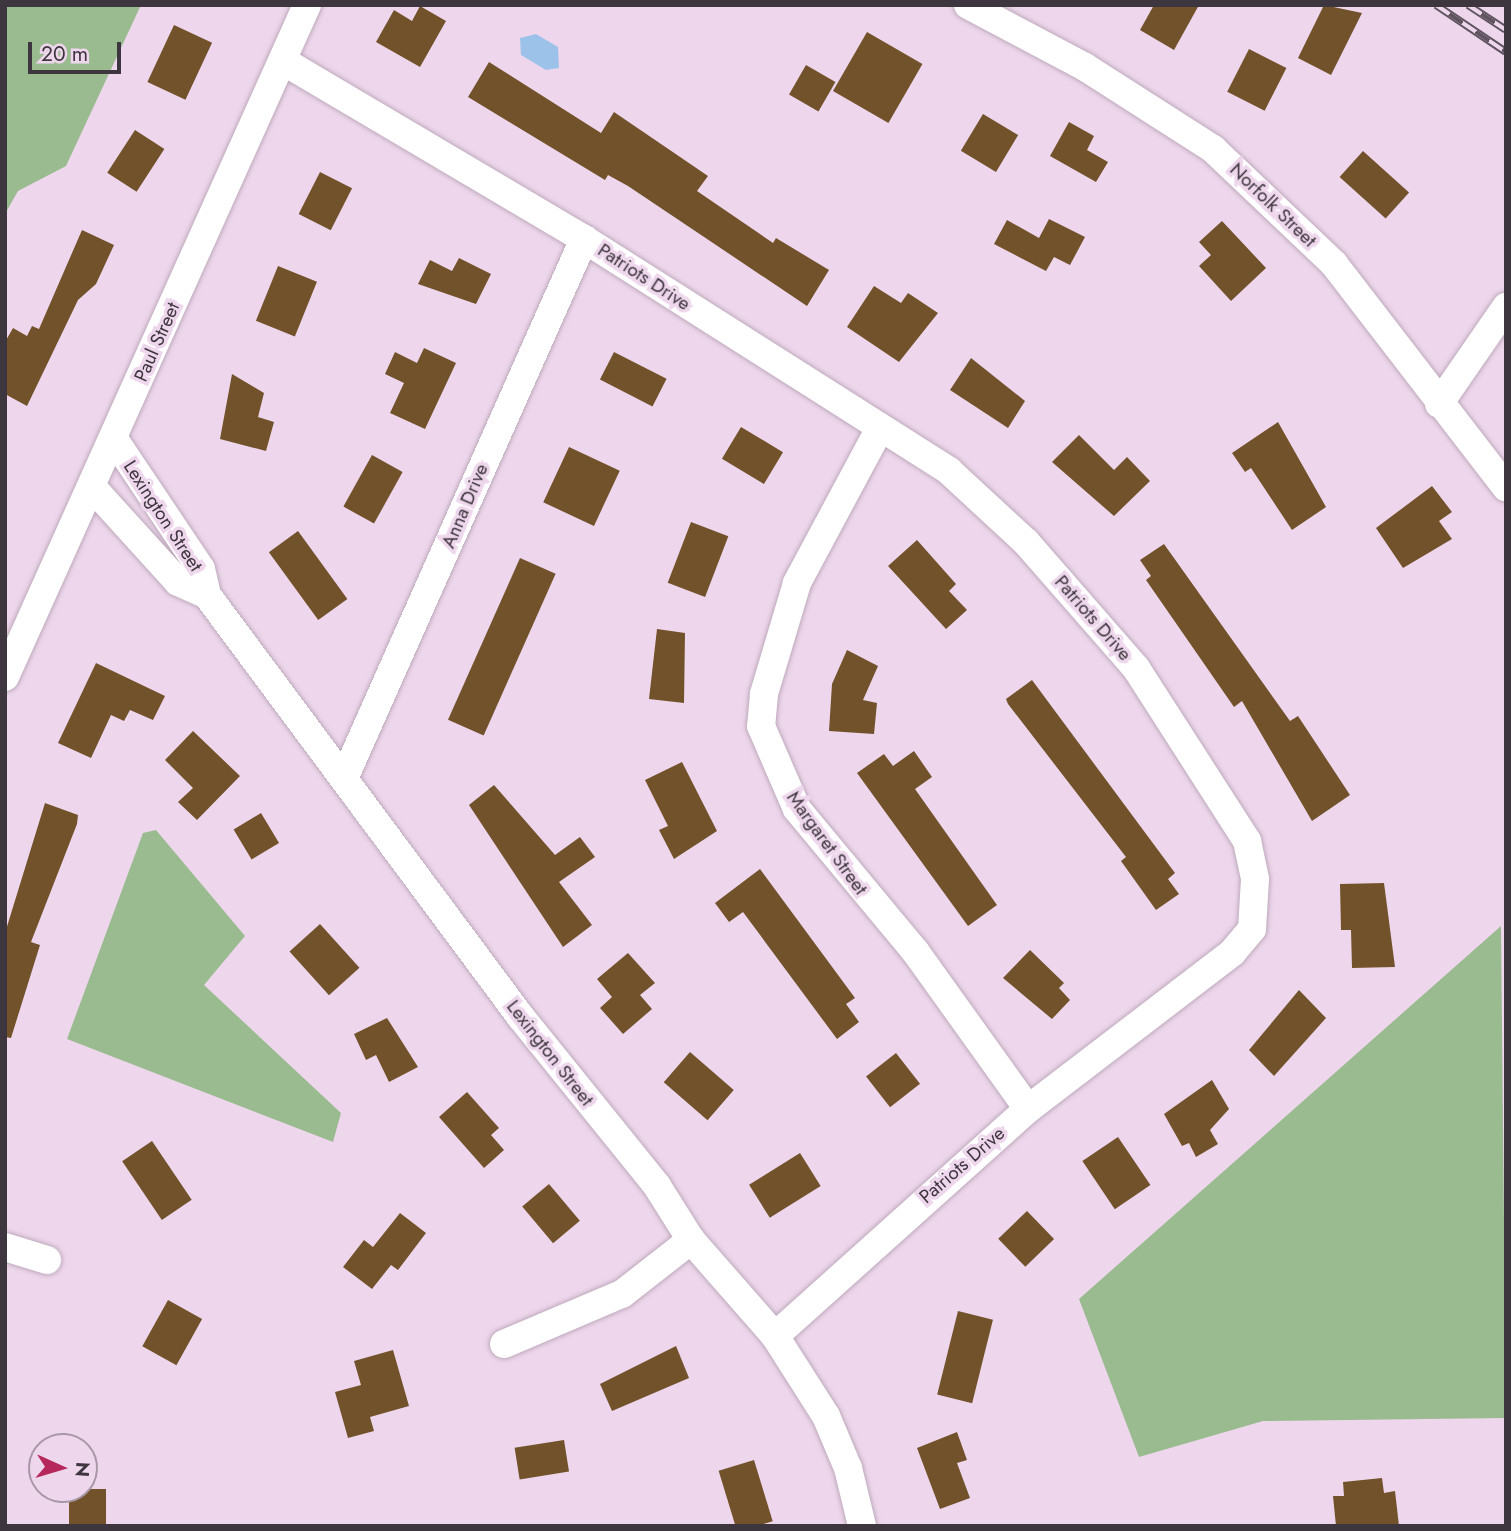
<!DOCTYPE html>
<html>
<head>
<meta charset="utf-8">
<style>
  body { margin:0 }
  #map { position:relative; width:1511px; height:1531px; overflow:hidden; background:#eed7ec; font-family:Jost,sans-serif }
  div>[style] { position:absolute }
  .forest>* { inset:0; background:#9abb90 }
  .water>* { inset:0; background:#9cc2e9 }
  .building>* { inset:0; background:#72522b; transform-origin:0 0 }
  .roads { filter:drop-shadow(0 0 2px #bea9bc) drop-shadow(0 0 2px #bea9bc) }
  .minor>* { height:28px; margin:-14px; padding:0 14px; transform-origin:14px; border-radius:14px; background:#fff }
  .rail>* { height:8px; margin-top:-4px; transform-origin:0; background:repeating-linear-gradient(90deg,#eed7ec 0 16px,#5f545f 0 32px); box-sizing:border-box; border-block:2px solid #5f545f }
  span { translate:-50% -50%; white-space:nowrap; text-align:center; line-height:1.15; -webkit-text-stroke:7px #eed7ec; paint-order:stroke }
  .street-label { font-size:19px; color:#3e363e }
  .frame { position:absolute; inset:0; border:7px solid #3e363e; pointer-events:none }
  .north { position:absolute; left:28px; top:1433px; width:70px; height:70px; box-sizing:border-box; background:#eed7ec; border:2px solid #a897a6; border-radius:50%; rotate:94deg; font-size:19px; font-weight:700; line-height:28px; text-align:center; color:#3e363e }
  .north::after { content:''; display:block; margin:auto; width:24px; height:32px; background:#b6285b; clip-path:polygon(50% 0,100% 100%,50% 72%,0 100%) }
  .scale { position:absolute; left:28px; top:42px; width:93px; height:32px; box-sizing:border-box; border:4px solid #3e363e; border-top:0; padding-left:9px; font-size:21px; line-height:24px; white-space:nowrap; color:#3e363e; -webkit-text-stroke:5px #eed7ec; paint-order:stroke }
</style>
</head>
<body>
<div id="map">
  <div class="forest">
    <div style="clip-path:polygon(5px 5px,141px 5px,66px 166px,18px 191px,5px 214px)"></div>
    <div style="clip-path:polygon(156px 830px,245px 936px,204px 985px,341px 1113px,333px 1142px,67px 1039px,143px 833px)"></div>
    <div style="clip-path:polygon(1501px 926px,1506px 1418px,1263px 1421px,1139px 1457px,1079px 1299px)"></div>
  </div>
  <div class="water">
    <div style="clip-path:polygon(536px 34px,558px 47px,559px 68px,546px 70px,521px 55px,520px 38px)"></div>
  </div>
  <div class="building">
    <div style="clip-path:polygon(1154px 5px,1199px 5px,1174px 50px,1140px 30px)"></div>
    <div style="clip-path:polygon(1324px 5px,1362px 13px,1331px 75px,1298px 58px)"></div>
    <div style="clip-path:polygon(420px 6px,446px 21px,420px 67px,376px 42px,394px 10px,412px 21px)"></div>
    <div style="left:174px;top:25px;width:42px;height:63px;rotate:25deg"></div>
    <div style="left:867px;top:32px;width:64px;height:68px;rotate:30deg"></div>
    <div style="left:1249px;top:49px;width:42px;height:48px;rotate:27deg"></div>
    <div style="clip-path:polygon(489px 62px,601px 133px,614px 112px,708px 176px,697px 191px,773px 243px,776px 238px,829px 270px,807px 306px,628px 186px,608px 175px,605px 180px,468px 97px)"></div>
    <div style="left:806px;top:65px;width:34px;height:34px;rotate:30deg"></div>
    <div style="left:983px;top:114px;width:41px;height:43px;rotate:31deg"></div>
    <div style="clip-path:polygon(1069px 122px,1094px 136px,1087px 150px,1108px 162px,1096px 182px,1050px 156px)"></div>
    <div style="left:135px;top:130px;width:35px;height:51px;rotate:33deg"></div>
    <div style="left:1363px;top:151px;width:62px;height:35px;rotate:42deg"></div>
    <div style="left:320px;top:172px;width:36px;height:47px;rotate:27deg"></div>
    <div style="clip-path:polygon(1049px 219px,1085px 237px,1070px 265px,1054px 257px,1046px 271px,994px 244px,1007px 220px,1039px 238px)"></div>
    <div style="clip-path:polygon(1222px 221px,1266px 268px,1231px 301px,1199px 266px,1211px 255px,1199px 242px)"></div>
    <div style="clip-path:polygon(82px 230px,114px 245px,96px 284px,78px 300px,27px 406px,5px 394px,5px 342px,13px 328px,27px 336px,32px 326px,39px 329px)"></div>
    <div style="clip-path:polygon(459px 258px,491px 274px,476px 304px,418px 284px,430px 260px,452px 271px)"></div>
    <div style="left:278px;top:266px;width:42px;height:59px;rotate:22deg"></div>
    <div style="clip-path:polygon(874px 286px,901px 303px,908px 293px,938px 313px,899px 362px,847px 327px)"></div>
    <div style="clip-path:polygon(424px 348px,456px 363px,425px 429px,390px 413px,404px 383px,385px 374px,395px 352px,417px 363px)"></div>
    <div style="left:614px;top:352px;width:59px;height:31px;rotate:27deg"></div>
    <div style="clip-path:polygon(971px 358px,1025px 401px,1008px 428px,950px 390px)"></div>
    <div style="clip-path:polygon(232px 374px,264px 393px,258px 417px,274px 422px,266px 451px,220px 439px)"></div>
    <div style="clip-path:polygon(1278px 422px,1326px 507px,1292px 530px,1251px 468px,1245px 472px,1232px 453px)"></div>
    <div style="left:741px;top:427px;width:49px;height:37px;rotate:31deg"></div>
    <div style="clip-path:polygon(1079px 435px,1114px 470px,1127px 457px,1150px 481px,1114px 516px,1052px 462px)"></div>
    <div style="left:569px;top:447px;width:56px;height:61px;rotate:25deg"></div>
    <div style="left:372px;top:455px;width:35px;height:59px;rotate:29deg"></div>
    <div style="clip-path:polygon(1432px 486px,1452px 512px,1439px 521px,1452px 539px,1403px 568px,1376px 528px)"></div>
    <div style="left:691px;top:522px;width:40px;height:65px;rotate:21deg"></div>
    <div style="left:298px;top:531px;width:84px;height:36px;rotate:54deg"></div>
    <div style="clip-path:polygon(917px 540px,956px 584px,949px 591px,967px 610px,946px 629px,888px 566px)"></div>
    <div style="clip-path:polygon(1164px 544px,1290px 721px,1298px 716px,1350px 795px,1312px 821px,1242px 701px,1234px 707px,1146px 580px,1151px 576px,1140px 560px)"></div>
    <div style="left:520px;top:558px;width:39px;height:177px;rotate:24deg"></div>
    <div style="clip-path:polygon(657px 629px,685px 633px,684px 703px,649px 699px)"></div>
    <div style="clip-path:polygon(847px 650px,878px 666px,863px 700px,877px 703px,874px 734px,829px 731px,832px 684px)"></div>
    <div style="clip-path:polygon(96px 663px,165px 696px,153px 720px,130px 710px,124px 721px,111px 715px,91px 758px,58px 743px)"></div>
    <div style="clip-path:polygon(1032px 680px,1175px 873px,1168px 879px,1179px 894px,1156px 910px,1121px 861px,1126px 857px,1008px 704px,1006px 699px)"></div>
    <div style="clip-path:polygon(193px 731px,240px 776px,197px 820px,178px 802px,193px 788px,165px 760px)"></div>
    <div style="clip-path:polygon(914px 751px,932px 777px,915px 789px,997px 905px,968px 926px,857px 773px,884px 754px,893px 766px)"></div>
    <div style="clip-path:polygon(682px 762px,717px 831px,674px 859px,659px 830px,668px 826px,645px 780px)"></div>
    <div style="clip-path:polygon(494px 785px,555px 855px,580px 837px,595px 857px,559px 882px,592px 925px,563px 947px,469px 805px)"></div>
    <div style="clip-path:polygon(45px 803px,78px 815px,77px 824px,31px 942px,40px 945px,11px 1038px,5px 1037px,5px 933px)"></div>
    <div style="left:261px;top:813px;width:35px;height:32px;rotate:59deg"></div>
    <div style="clip-path:polygon(760px 869px,855px 998px,846px 1004px,859px 1022px,837px 1039px,743px 912px,729px 922px,715px 903px)"></div>
    <div style="clip-path:polygon(1384px 883px,1395px 967px,1352px 968px,1351px 930px,1341px 930px,1340px 884px)"></div>
    <div style="left:320px;top:924px;width:59px;height:41px;rotate:48deg"></div>
    <div style="clip-path:polygon(1030px 950px,1064px 983px,1059px 988px,1070px 1000px,1052px 1019px,1003px 978px)"></div>
    <div style="clip-path:polygon(628px 953px,655px 983px,640px 995px,652px 1009px,623px 1034px,600px 1008px,612px 997px,597px 979px)"></div>
    <div style="clip-path:polygon(1299px 990px,1326px 1018px,1274px 1076px,1249px 1050px)"></div>
    <div style="clip-path:polygon(387px 1018px,418px 1067px,389px 1082px,376px 1055px,366px 1060px,354px 1034px)"></div>
    <div style="left:690px;top:1052px;width:58px;height:40px;rotate:41deg"></div>
    <div style="left:896px;top:1053px;width:39px;height:38px;rotate:52deg"></div>
    <div style="clip-path:polygon(1212px 1080px,1229px 1109px,1210px 1130px,1218px 1144px,1196px 1157px,1189px 1143px,1182px 1146px,1164px 1114px)"></div>
    <div style="clip-path:polygon(467px 1092px,499px 1128px,491px 1135px,504px 1150px,484px 1168px,439px 1117px)"></div>
    <div style="left:1118px;top:1137px;width:58px;height:43px;rotate:56deg"></div>
    <div style="left:152px;top:1141px;width:71px;height:36px;rotate:56deg"></div>
    <div style="left:800px;top:1153px;width:39px;height:60px;rotate:58deg"></div>
    <div style="left:549px;top:1184px;width:48px;height:35px;rotate:50deg"></div>
    <div style="left:1027px;top:1211px;width:39px;height:40px;rotate:46deg"></div>
    <div style="clip-path:polygon(400px 1213px,426px 1233px,398px 1270px,391px 1265px,372px 1289px,343px 1267px,364px 1240px,373px 1247px)"></div>
    <div style="left:168px;top:1300px;width:39px;height:53px;rotate:29deg"></div>
    <div style="left:958px;top:1311px;width:36px;height:86px;rotate:14deg"></div>
    <div style="clip-path:polygon(676px 1346px,689px 1378px,612px 1411px,600px 1384px)"></div>
    <div style="clip-path:polygon(393px 1350px,409px 1406px,370px 1417px,374px 1431px,348px 1438px,335px 1392px,361px 1385px,354px 1361px)"></div>
    <div style="clip-path:polygon(957px 1432px,967px 1460px,957px 1463px,970px 1498px,940px 1509px,917px 1448px)"></div>
    <div style="left:564px;top:1440px;width:32px;height:50px;rotate:81deg"></div>
    <div style="left:754px;top:1460px;width:64px;height:37px;rotate:73deg"></div>
    <div style="clip-path:polygon(1382px 1478px,1384px 1493px,1395px 1491px,1399px 1526px,1336px 1526px,1333px 1496px,1344px 1496px,1343px 1482px)"></div>
    <div style="left:69px;top:1489px;width:37px;height:37px"></div>
  </div>
  <div class="roads">
    <div class="minor">
      <div style="left:968px;top:5px;width:132px;rotate:27.9deg"></div>
      <div style="left:1085px;top:67px;width:152px;rotate:32.6deg"></div>
      <div style="left:1213px;top:149px;width:167px;rotate:43.5deg"></div>
      <div style="left:1334px;top:264px;width:282px;rotate:52.4deg"></div>
      <div style="left:283px;top:61px;width:350px;rotate:30.6deg"></div>
      <div style="left:584px;top:239px;width:432px;rotate:32.4deg"></div>
      <div style="left:949px;top:471px;width:105px;rotate:42.7deg"></div>
      <div style="left:1026px;top:542px;width:167px;rotate:48.9deg"></div>
      <div style="left:1136px;top:668px;width:206px;rotate:57.3deg"></div>
      <div style="left:1247px;top:841px;width:39px;rotate:78deg"></div>
      <div style="left:1255px;top:879px;width:50px;rotate:93.4deg"></div>
      <div style="left:1252px;top:929px;width:31px;rotate:130deg"></div>
      <div style="left:1232px;top:953px;width:257px;rotate:142.6deg"></div>
      <div style="left:1028px;top:1109px;width:340px;rotate:138.1deg"></div>
      <div style="left:1439px;top:404px;width:118px;rotate:-55.4deg"></div>
      <div style="left:880px;top:428px;width:176px;rotate:118.2deg"></div>
      <div style="left:797px;top:583px;width:116px;rotate:106.6deg"></div>
      <div style="left:764px;top:694px;width:32px;rotate:95deg"></div>
      <div style="left:761px;top:726px;width:90px;rotate:66.6deg"></div>
      <div style="left:797px;top:809px;width:185px;rotate:50.3deg"></div>
      <div style="left:915px;top:951px;width:194px;rotate:54.4deg"></div>
      <div style="left:114px;top:439px;width:156px;rotate:56.2deg"></div>
      <div style="left:201px;top:569px;width:27px;rotate:77deg"></div>
      <div style="left:207px;top:595px;width:525px;rotate:53.37deg"></div>
      <div style="left:520px;top:1016px;width:218px;rotate:51.1deg"></div>
      <div style="left:657px;top:1186px;width:64px;rotate:57.8deg"></div>
      <div style="left:691px;top:1240px;width:128px;rotate:48.8deg"></div>
      <div style="left:775px;top:1336px;width:95px;rotate:57.5deg"></div>
      <div style="left:826px;top:1416px;width:56px;rotate:67.1deg"></div>
      <div style="left:848px;top:1468px;width:60px;rotate:76.4deg"></div>
      <div style="left:92px;top:487px;width:128px;rotate:47.8deg"></div>
      <div style="left:178px;top:582px;width:32px;rotate:24deg"></div>
      <div style="left:5px;top:677px;width:737px;rotate:-65.8deg"></div>
      <div style="left:346px;top:774px;width:586px;rotate:-66.02deg"></div>
      <div style="left:5px;top:1247px;width:44px;rotate:17.2deg"></div>
      <div style="left:504px;top:1344px;width:128px;rotate:-23deg"></div>
      <div style="left:622px;top:1294px;width:88px;rotate:-38deg"></div>
    </div>
  </div>
  <div class="rail">
    <div style="left:1436px;top:5px;width:84px;rotate:33.9deg"></div>
    <div style="left:1468px;top:5px;width:45px;rotate:33.3deg"></div>
  </div>
  <div class="street-label">
    <span style="left:1273px;top:205px;rotate:44deg">Norfolk Street</span>
    <span style="left:644px;top:277px;rotate:33deg">Patriots Drive</span>
    <span style="left:157px;top:342px;rotate:-66deg">Paul Street</span>
    <span style="left:465px;top:506px;rotate:-67deg">Anna Drive</span>
    <span style="left:163px;top:516px;rotate:57deg">Lexington Street</span>
    <span style="left:1093px;top:618px;rotate:49deg">Patriots Drive</span>
    <span style="left:827px;top:843px;rotate:54deg">Margaret Street</span>
    <span style="left:550px;top:1053px;rotate:52deg">Lexington Street</span>
    <span style="left:962px;top:1165px;rotate:-41deg">Patriots Drive</span>
  </div>
  <div class="frame"></div>
  <div class="north">N</div>
  <div class="scale">20 m</div>
</div>
</body>
</html>
